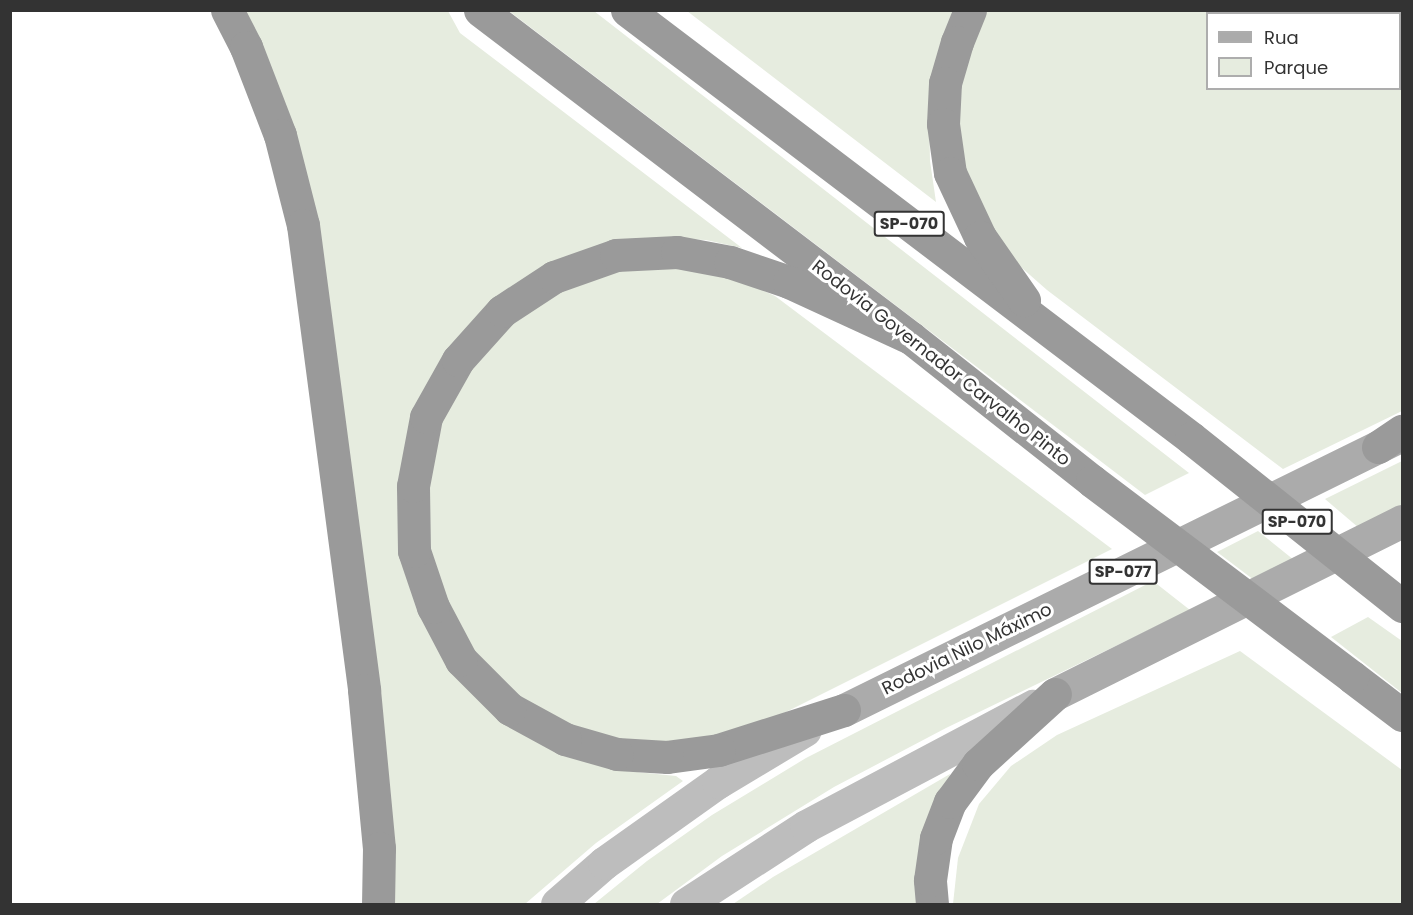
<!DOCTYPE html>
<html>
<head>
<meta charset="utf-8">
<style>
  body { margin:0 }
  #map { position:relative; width:1413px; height:915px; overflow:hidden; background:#fff; font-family:Poppins,sans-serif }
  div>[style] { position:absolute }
  .green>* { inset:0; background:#e6ecdf }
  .secondary>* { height:33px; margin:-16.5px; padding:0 16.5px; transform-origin:16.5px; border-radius:16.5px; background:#bdbdbd }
  .primary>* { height:33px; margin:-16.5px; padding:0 16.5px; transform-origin:16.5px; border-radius:16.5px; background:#ababab }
  .highway>* { height:33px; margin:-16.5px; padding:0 16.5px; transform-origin:16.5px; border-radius:16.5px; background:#9a9a9a }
  .highway-bridge>* { height:33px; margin:-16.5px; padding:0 16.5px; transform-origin:16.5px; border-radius:16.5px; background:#9a9a9a }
  span { translate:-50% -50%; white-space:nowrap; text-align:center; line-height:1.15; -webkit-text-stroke:6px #fff; paint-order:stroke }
  .shield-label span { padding:2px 4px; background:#fff; border:2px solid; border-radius:4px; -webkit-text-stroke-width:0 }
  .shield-label { font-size:16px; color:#333; font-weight:700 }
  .street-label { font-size:18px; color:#333 }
  .frame { position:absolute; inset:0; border:12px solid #333; pointer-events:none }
  .legend { position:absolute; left:1206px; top:12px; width:195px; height:78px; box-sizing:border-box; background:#fff; border:2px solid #adadad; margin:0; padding:8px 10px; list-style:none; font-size:18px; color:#333 }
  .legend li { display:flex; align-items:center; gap:12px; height:30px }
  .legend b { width:30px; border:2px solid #adadad }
</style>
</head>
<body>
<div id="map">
  <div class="green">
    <div style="clip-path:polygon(244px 11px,448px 11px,460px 33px,742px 248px,706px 240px,659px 238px,614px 242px,428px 385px,423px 614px,581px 757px,627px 771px,676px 776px,683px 781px,596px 843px,525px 904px,392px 904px,329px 325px)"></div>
    <div style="clip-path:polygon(509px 11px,594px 11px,1189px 473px,1145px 495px)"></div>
    <div style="clip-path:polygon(687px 11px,953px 11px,929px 113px,930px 161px,936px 202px)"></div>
    <div style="clip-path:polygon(evenodd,985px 11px,1402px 11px,1402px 411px,1283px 469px,1047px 290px,997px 246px,973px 211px,951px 101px,985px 11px,1208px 14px,1400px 14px,1400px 88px,1208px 88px,1208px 14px)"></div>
    <div style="clip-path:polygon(675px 263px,728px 274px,775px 296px,1112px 549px,740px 735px,615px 746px,532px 711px,455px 630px,423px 526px,438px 422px,472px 363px,511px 321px,557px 290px,617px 267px)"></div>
    <div style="clip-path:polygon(1402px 461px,1402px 507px,1359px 528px,1325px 499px)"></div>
    <div style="clip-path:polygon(1258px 531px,1294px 560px,1254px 580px,1217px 552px)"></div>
    <div style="clip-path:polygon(1153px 581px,1190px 610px,946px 728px,834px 787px,722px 856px,657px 904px,594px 904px,647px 861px,712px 815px,806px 758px)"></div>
    <div style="clip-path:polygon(1368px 617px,1402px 641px,1402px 693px,1331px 637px)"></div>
    <div style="clip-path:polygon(1240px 651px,1402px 770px,1402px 904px,953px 904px,958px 858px,979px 804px,1011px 766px,1057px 735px)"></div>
    <div style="clip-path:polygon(950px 774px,924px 904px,733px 904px,773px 877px)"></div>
  </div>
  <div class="secondary">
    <div style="left:557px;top:904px;width:62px;rotate:-41.1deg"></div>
    <div style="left:604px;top:863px;width:140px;rotate:-35.4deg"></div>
    <div style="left:718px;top:782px;width:101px;rotate:-30.9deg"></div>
    <div style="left:686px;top:904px;width:143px;rotate:-33deg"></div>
    <div style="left:806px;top:826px;width:257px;rotate:-27.9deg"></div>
  </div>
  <div class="primary">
    <div style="left:1055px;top:694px;width:388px;rotate:-26.5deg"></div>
    <div style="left:844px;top:710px;width:622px;rotate:-26.24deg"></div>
  </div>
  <div class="highway">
    <div style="left:227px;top:10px;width:42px;rotate:62.8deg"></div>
    <div style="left:246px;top:47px;width:94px;rotate:68.9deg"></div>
    <div style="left:280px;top:135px;width:93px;rotate:75.7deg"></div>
    <div style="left:303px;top:225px;width:469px;rotate:82.5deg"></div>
    <div style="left:364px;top:690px;width:159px;rotate:84.6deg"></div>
    <div style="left:379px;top:848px;width:56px;rotate:91deg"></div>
    <div style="left:480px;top:10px;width:542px;rotate:37.27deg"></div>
    <div style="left:911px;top:338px;width:231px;rotate:38.3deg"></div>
    <div style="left:627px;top:10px;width:708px;rotate:37.19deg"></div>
    <div style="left:970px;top:10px;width:35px;rotate:112deg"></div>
    <div style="left:957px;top:42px;width:43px;rotate:106.3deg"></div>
    <div style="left:945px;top:83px;width:41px;rotate:92.8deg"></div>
    <div style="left:943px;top:124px;width:49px;rotate:81.9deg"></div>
    <div style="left:950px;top:173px;width:71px;rotate:64.9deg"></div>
    <div style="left:980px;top:237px;width:77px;rotate:55.1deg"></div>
    <div style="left:1378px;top:447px;width:29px;rotate:-34deg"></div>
    <div style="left:1352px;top:677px;width:63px;rotate:37.2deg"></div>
    <div style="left:844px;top:710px;width:131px;rotate:162.3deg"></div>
    <div style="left:719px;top:750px;width:52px;rotate:172.3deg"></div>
    <div style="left:667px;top:757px;width:50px;rotate:-176.6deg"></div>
    <div style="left:617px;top:754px;width:54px;rotate:-163.9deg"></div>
    <div style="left:565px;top:739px;width:63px;rotate:-151.4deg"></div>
    <div style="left:510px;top:709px;width:69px;rotate:-135deg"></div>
    <div style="left:461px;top:660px;width:60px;rotate:-117.8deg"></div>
    <div style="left:433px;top:607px;width:59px;rotate:-108.7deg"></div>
    <div style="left:414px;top:551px;width:65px;rotate:-90.9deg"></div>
    <div style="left:413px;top:486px;width:70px;rotate:-79.3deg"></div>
    <div style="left:426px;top:417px;width:65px;rotate:-60.7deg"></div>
    <div style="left:458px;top:360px;width:66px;rotate:-48.1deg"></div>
    <div style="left:502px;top:311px;width:62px;rotate:-33.2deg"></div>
    <div style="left:554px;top:277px;width:66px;rotate:-19.5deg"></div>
    <div style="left:616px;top:255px;width:61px;rotate:-2.8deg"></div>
    <div style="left:677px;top:252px;width:54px;rotate:10.7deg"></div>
    <div style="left:730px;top:262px;width:62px;rotate:18.7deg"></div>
    <div style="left:789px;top:282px;width:134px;rotate:24.7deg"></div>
    <div style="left:932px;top:904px;width:24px;rotate:-95deg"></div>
    <div style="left:930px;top:880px;width:42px;rotate:-81.9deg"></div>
    <div style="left:936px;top:838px;width:39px;rotate:-69deg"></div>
    <div style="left:950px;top:802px;width:47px;rotate:-53.6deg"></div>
    <div style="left:978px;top:764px;width:104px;rotate:-42.3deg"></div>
  </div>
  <div class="highway-bridge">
    <div style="left:1191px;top:438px;width:270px;rotate:38.5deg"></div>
    <div style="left:1092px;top:481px;width:326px;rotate:37deg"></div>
  </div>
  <div class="shield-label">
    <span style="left:909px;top:224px">SP-070</span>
    <span style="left:1297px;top:522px">SP-070</span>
    <span style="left:1123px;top:572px">SP-077</span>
  </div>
  <div class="street-label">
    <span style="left:941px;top:363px;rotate:38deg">Rodovia Governador Carvalho Pinto</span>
    <span style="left:967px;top:649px;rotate:-26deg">Rodovia Nilo Máximo</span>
  </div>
  <div class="frame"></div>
  <ul class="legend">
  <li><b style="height:8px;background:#ababab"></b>Rua</li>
  <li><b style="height:16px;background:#e6ecdf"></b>Parque</li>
  </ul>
</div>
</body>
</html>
